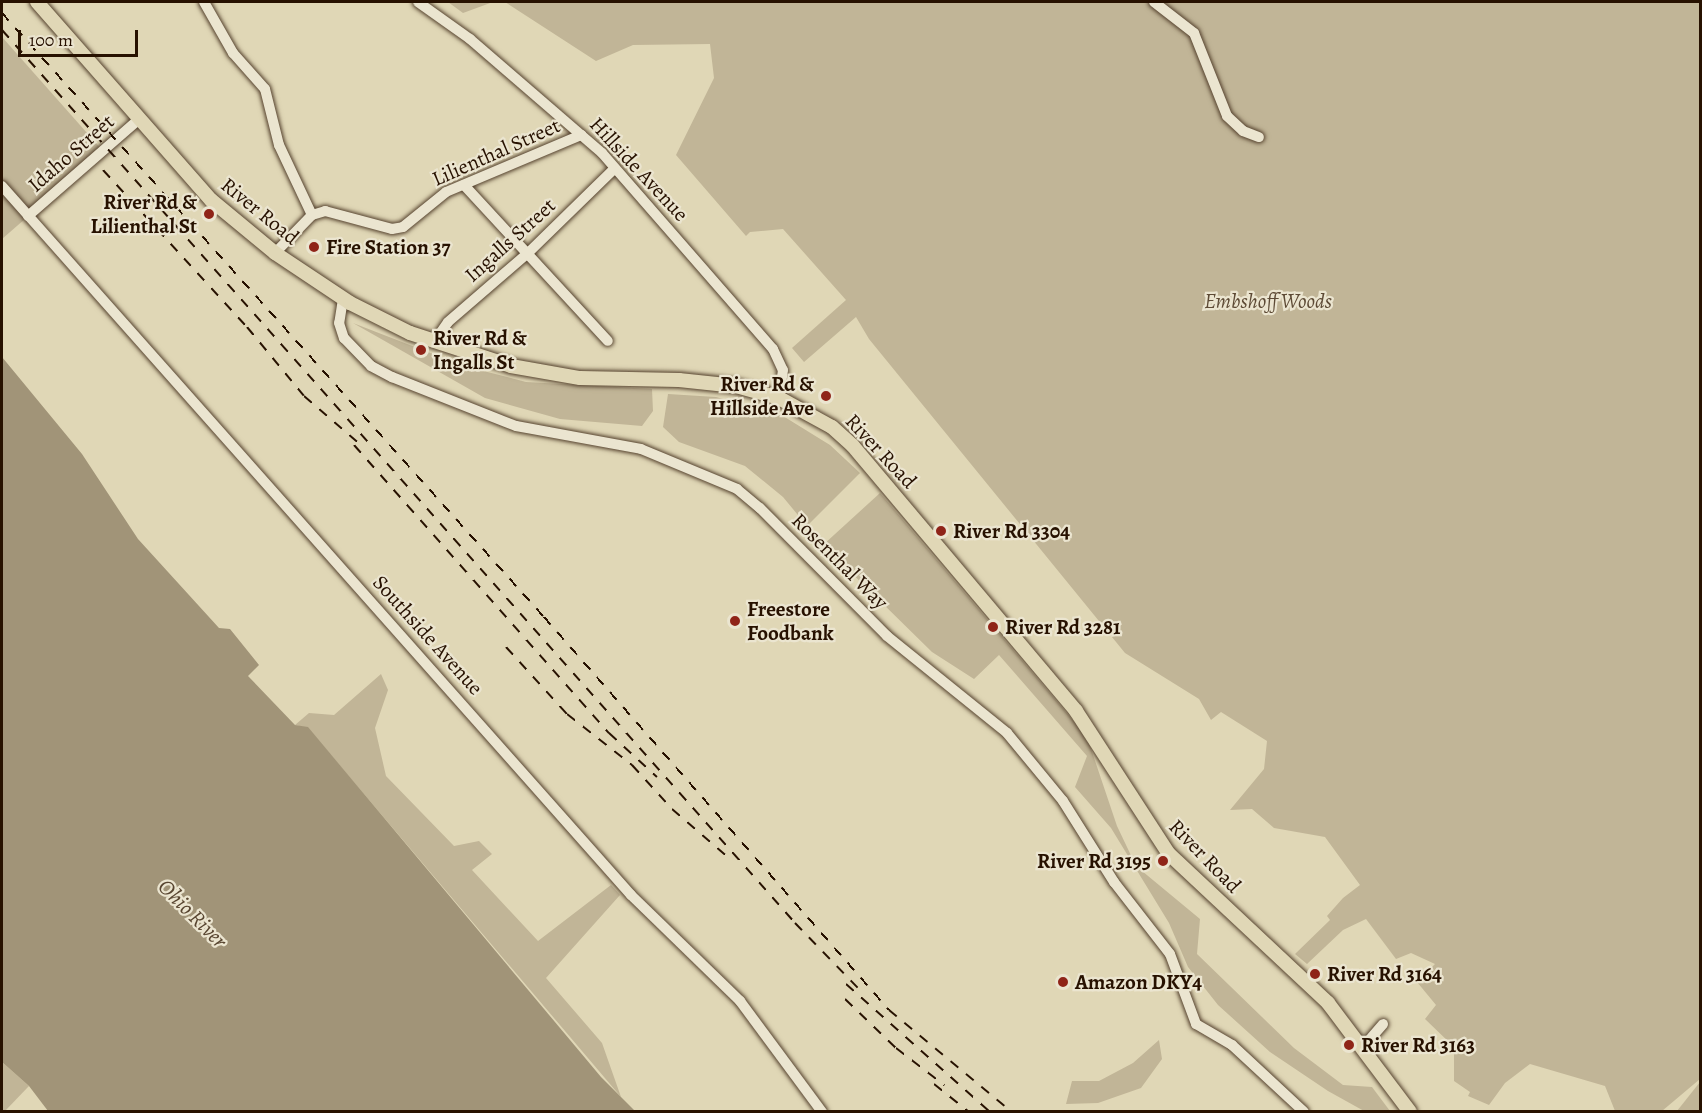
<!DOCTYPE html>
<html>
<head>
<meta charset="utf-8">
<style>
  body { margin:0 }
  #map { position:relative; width:1702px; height:1113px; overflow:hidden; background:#e0d7b6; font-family:Alegreya,serif }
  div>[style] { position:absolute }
  .green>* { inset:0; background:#c1b597 }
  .water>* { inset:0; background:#a19478 }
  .roads { filter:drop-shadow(0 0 2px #55422e) drop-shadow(0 0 2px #55422e) }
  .minor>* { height:10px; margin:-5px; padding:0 5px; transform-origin:5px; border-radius:5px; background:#ebe5d0 }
  .major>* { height:14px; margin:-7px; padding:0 7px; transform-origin:7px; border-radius:7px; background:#e0d7b6 }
  .rail>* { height:2px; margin-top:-1px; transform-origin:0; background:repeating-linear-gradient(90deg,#271100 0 10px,transparent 0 20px) }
  .dots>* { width:16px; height:16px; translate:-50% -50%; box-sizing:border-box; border:3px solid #ebe5d0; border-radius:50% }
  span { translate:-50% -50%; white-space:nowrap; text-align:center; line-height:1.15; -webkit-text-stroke:4.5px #ebe5d0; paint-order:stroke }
  .street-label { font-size:21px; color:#271100 }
  .poi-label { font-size:21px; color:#271100; font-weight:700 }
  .right { translate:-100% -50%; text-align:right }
  .left { translate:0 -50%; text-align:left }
  .park-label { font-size:21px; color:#5d4a35; font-style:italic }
  .water-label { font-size:22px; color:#584530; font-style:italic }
  .frame { position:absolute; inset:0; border:3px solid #271100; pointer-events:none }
  .scale { position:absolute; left:18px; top:30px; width:120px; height:27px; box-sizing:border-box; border:3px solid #271100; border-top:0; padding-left:8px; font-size:18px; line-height:21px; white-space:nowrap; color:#271100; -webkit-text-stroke:4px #ebe5d0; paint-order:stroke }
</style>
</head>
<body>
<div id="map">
  <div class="green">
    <div style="clip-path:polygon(448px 2px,493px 2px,463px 13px)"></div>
    <div style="clip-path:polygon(505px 2px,1700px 2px,1700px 1079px,1662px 1111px,1615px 1111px,1605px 1086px,1530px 1064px,1505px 1083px,1489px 1105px,1468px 1096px,1470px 1092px,1454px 1081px,1454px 1047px,1425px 1019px,1436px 1005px,1417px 982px,1435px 964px,1411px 953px,1396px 959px,1366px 919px,1343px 930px,1307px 964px,1295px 954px,1330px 920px,1327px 916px,1343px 898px,1360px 885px,1325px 837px,1274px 828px,1252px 809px,1230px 810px,1264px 769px,1267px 741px,1221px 712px,1211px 720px,1199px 699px,1125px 653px,869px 339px,856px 317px,804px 362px,792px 348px,846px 300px,783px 229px,750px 232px,746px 236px,676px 155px,714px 78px,710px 44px,633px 45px,596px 61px)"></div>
    <div style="clip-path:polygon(2px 37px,103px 151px,2px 239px)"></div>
    <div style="clip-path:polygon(353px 323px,464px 366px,526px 382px,652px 389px,653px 411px,642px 426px,560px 419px,485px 398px)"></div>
    <div style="clip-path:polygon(668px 394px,716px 397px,783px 416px,830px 445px,860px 473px,807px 526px,783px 497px,745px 466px,679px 442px,663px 427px)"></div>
    <div style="clip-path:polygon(880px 493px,1087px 737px,1117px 826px,1136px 866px,1200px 919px,1197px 954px,1294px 1048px,1343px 1085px,1372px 1087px,1390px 1111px,1364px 1111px,1328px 1091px,1270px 1052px,1218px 1005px,1188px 967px,1169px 923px,1111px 828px,1075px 787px,1087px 756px,999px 655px,974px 679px,932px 652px,823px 545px)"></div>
    <div style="clip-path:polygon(381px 674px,388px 690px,375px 728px,386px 776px,454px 846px,479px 841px,492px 854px,472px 870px,538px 941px,611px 885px,620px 895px,546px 978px,602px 1043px,621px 1097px,308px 728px,295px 725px,309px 713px,334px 715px)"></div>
    <div style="clip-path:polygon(1159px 1040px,1162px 1059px,1141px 1088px,1098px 1103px,1066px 1104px,1072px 1081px,1099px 1081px,1133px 1063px)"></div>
    <div style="clip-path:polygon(2px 1062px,29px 1086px,5px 1111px,2px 1111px)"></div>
    <div style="clip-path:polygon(1700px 1082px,1700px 1111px,1677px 1111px)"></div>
  </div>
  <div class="water">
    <div style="clip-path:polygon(2px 357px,82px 454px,138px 539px,219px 628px,230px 629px,259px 665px,248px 676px,295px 725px,308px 727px,601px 1077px,635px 1111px,48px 1111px,29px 1086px,2px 1062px)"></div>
  </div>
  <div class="roads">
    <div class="minor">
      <div style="left:204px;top:2px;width:59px;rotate:60.4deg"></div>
      <div style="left:233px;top:53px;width:48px;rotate:48.4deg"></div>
      <div style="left:265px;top:89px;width:58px;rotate:76deg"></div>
      <div style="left:279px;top:145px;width:77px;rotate:64.8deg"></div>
      <div style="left:418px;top:2px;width:64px;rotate:35.4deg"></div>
      <div style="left:470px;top:39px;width:174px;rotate:40.8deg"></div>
      <div style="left:602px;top:153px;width:260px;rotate:48.9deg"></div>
      <div style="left:773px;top:349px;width:23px;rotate:65deg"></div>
      <div style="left:783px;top:370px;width:28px;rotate:98deg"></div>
      <div style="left:1154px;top:2px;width:51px;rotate:37.8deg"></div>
      <div style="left:1194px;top:33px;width:89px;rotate:68.3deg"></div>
      <div style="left:1227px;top:116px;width:22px;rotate:43deg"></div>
      <div style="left:1243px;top:131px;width:17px;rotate:21deg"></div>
      <div style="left:464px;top:185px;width:212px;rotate:47.3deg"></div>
      <div style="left:2px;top:186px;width:948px;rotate:48.42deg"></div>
      <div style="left:631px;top:895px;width:152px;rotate:44.2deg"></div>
      <div style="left:740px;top:1001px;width:138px;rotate:53.5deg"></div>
      <div style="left:28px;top:216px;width:147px;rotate:-41.1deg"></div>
      <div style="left:275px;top:253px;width:53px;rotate:-45.8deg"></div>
      <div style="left:312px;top:215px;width:14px;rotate:-17deg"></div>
      <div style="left:325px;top:211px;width:69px;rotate:15deg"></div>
      <div style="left:392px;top:229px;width:11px;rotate:-10deg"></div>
      <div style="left:403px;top:227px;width:55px;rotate:-39.1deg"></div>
      <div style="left:446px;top:192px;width:147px;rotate:-22.9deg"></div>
      <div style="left:343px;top:299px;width:24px;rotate:99deg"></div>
      <div style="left:339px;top:323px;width:16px;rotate:72deg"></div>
      <div style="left:344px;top:338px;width:39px;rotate:46deg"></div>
      <div style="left:371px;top:366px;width:24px;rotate:28deg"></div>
      <div style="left:392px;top:377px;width:133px;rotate:21.6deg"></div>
      <div style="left:516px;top:426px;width:127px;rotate:10.4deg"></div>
      <div style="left:641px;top:449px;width:104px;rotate:22.6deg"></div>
      <div style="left:737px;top:489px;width:30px;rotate:40deg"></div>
      <div style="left:760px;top:508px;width:180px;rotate:45.2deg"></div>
      <div style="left:887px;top:636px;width:154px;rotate:38.9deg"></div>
      <div style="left:1007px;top:733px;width:88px;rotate:50.5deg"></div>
      <div style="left:1063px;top:801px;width:96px;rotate:57.8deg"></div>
      <div style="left:1114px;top:882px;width:91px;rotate:52.1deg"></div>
      <div style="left:1170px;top:954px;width:75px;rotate:69.6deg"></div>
      <div style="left:1196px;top:1024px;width:42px;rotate:30.3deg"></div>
      <div style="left:1232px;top:1045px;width:98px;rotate:42.9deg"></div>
      <div style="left:434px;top:342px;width:24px;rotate:-55deg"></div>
      <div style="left:448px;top:322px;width:106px;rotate:-40.8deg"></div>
      <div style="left:528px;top:253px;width:120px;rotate:-44.3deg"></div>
      <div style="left:1364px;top:1046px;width:29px;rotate:-49deg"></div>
    </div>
    <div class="major">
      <div style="left:37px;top:2px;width:264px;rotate:48.7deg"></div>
      <div style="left:211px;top:200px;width:83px;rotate:39.6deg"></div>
      <div style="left:275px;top:253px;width:90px;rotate:33.7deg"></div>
      <div style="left:350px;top:303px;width:67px;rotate:26.6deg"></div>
      <div style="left:410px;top:333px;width:106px;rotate:18.1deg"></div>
      <div style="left:511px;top:366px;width:70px;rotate:9.9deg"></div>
      <div style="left:580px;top:378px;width:99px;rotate:1.2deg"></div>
      <div style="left:679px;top:380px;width:57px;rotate:6deg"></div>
      <div style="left:736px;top:386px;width:45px;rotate:15.6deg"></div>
      <div style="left:779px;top:398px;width:60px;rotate:28.7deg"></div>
      <div style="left:832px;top:427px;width:28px;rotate:42deg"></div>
      <div style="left:853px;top:446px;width:346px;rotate:49.9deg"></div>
      <div style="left:1076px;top:711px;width:171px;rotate:57deg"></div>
      <div style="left:1169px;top:854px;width:218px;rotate:43.1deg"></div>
      <div style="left:1328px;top:1003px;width:136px;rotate:53deg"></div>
    </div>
  </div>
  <div class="rail">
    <div style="left:2px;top:13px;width:812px;rotate:48.1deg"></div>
    <div style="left:544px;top:617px;width:523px;rotate:48.72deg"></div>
    <div style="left:889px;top:1010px;width:160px;rotate:39.7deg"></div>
    <div style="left:2px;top:30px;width:1194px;rotate:48.39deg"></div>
    <div style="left:795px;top:923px;width:91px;rotate:45.9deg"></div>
    <div style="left:103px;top:170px;width:213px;rotate:47.5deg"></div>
    <div style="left:247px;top:327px;width:89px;rotate:50.4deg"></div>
    <div style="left:304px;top:396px;width:75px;rotate:40.7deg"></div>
    <div style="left:354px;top:445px;width:385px;rotate:48.5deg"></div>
    <div style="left:609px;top:733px;width:65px;rotate:42.5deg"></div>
    <div style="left:506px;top:647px;width:91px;rotate:47.7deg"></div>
    <div style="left:567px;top:714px;width:83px;rotate:38.1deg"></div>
    <div style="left:632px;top:765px;width:59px;rotate:47.7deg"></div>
    <div style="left:672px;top:809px;width:75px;rotate:40.7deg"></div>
    <div style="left:846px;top:984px;width:193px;rotate:41.6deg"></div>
    <div style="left:845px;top:999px;width:71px;rotate:43.9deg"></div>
    <div style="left:896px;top:1048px;width:61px;rotate:37.6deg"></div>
    <div style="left:934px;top:1084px;width:45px;rotate:38.7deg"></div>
  </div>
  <div class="dots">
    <div style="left:209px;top:214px;background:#8f2418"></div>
    <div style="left:314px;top:247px;background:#8f2418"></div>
    <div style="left:421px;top:350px;background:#8f2418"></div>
    <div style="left:826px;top:396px;background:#8f2418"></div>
    <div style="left:941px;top:531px;background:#8f2418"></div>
    <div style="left:735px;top:621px;background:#8f2418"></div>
    <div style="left:993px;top:627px;background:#8f2418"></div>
    <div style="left:1163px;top:861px;background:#8f2418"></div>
    <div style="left:1315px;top:974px;background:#8f2418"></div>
    <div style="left:1063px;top:982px;background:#8f2418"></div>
    <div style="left:1349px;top:1045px;background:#8f2418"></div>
  </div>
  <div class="street-label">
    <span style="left:496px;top:152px;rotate:-24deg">Lilienthal Street</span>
    <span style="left:71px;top:153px;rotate:-41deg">Idaho Street</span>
    <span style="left:639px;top:169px;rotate:47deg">Hillside Avenue</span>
    <span style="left:260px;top:211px;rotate:39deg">River Road</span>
    <span style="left:510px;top:240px;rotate:-42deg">Ingalls Street</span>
    <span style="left:881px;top:451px;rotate:47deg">River Road</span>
    <span style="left:840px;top:561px;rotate:45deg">Rosenthal Way</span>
    <span style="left:428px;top:635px;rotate:48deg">Southside Avenue</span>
    <span style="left:1205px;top:856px;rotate:46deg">River Road</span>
  </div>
  <div class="poi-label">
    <span class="right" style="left:197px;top:214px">River Rd &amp;<br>Lilienthal St</span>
    <span class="left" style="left:326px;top:247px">Fire Station 37</span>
    <span class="left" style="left:433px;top:350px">River Rd &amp;<br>Ingalls St</span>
    <span class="right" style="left:814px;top:396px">River Rd &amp;<br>Hillside Ave</span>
    <span class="left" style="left:953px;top:531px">River Rd 3304</span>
    <span class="left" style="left:747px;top:621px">Freestore<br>Foodbank</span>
    <span class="left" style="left:1005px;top:627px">River Rd 3281</span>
    <span class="right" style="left:1151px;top:861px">River Rd 3195</span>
    <span class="left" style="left:1327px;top:974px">River Rd 3164</span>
    <span class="left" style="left:1075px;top:982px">Amazon DKY4</span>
    <span class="left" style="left:1361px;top:1045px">River Rd 3163</span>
  </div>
  <div class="park-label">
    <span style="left:1268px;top:301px">Embshoff Woods</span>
  </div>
  <div class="water-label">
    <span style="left:192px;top:914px;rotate:45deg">Ohio River</span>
  </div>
  <div class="frame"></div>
  <div class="scale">100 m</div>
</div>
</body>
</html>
